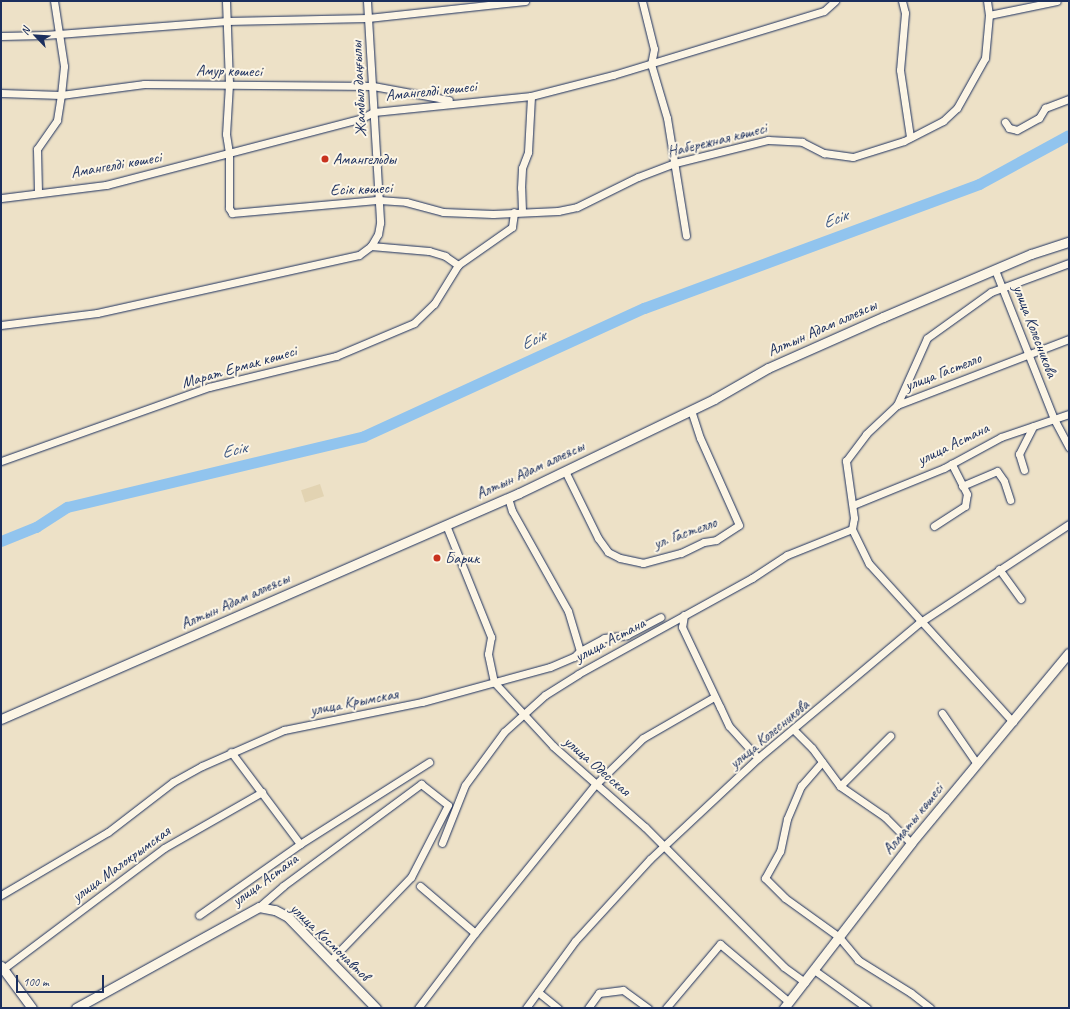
<!DOCTYPE html>
<html>
<head>
<meta charset="utf-8">
<style>
  body { margin:0 }
  #map { position:relative; width:1070px; height:1009px; overflow:hidden; background:#ede1c7; font-family:Caveat,sans-serif }
  div>[style] { position:absolute }
  .built>* { inset:0; background:#e2d3b2; transform-origin:0 0 }
  .river>* { height:11px; margin:-5.5px; padding:0 5.5px; transform-origin:5.5px; border-radius:5.5px; background:#91c4ee }
  .roads { filter:drop-shadow(0 0 1px #1b2f5e) drop-shadow(0 0 1px #1b2f5e) }
  .minor>* { height:7px; margin:-3.5px; padding:0 3.5px; transform-origin:3.5px; border-radius:3.5px; background:#fcf5e5 }
  .major>* { height:9px; margin:-4.5px; padding:0 4.5px; transform-origin:4.5px; border-radius:4.5px; background:#fcf5e5 }
  .dots>* { width:11px; height:11px; translate:-50% -50%; box-sizing:border-box; border:2px solid #fcf5e5; border-radius:50% }
  span { translate:-50% -50%; white-space:nowrap; text-align:center; line-height:1.15; -webkit-text-stroke:4px #fcf5e5; paint-order:stroke }
  .street-label { font-size:16px; color:#1b2f5e }
  .poi-label { font-size:16px; color:#1b2f5e }
  .left { translate:0 -50%; text-align:left }
  .water-label { font-size:17px; color:#385482; font-style:italic }
  .frame { position:absolute; inset:0; border:2px solid #1b2f5e; pointer-events:none }
  .north { position:absolute; left:16px; top:16px; width:40px; height:40px; -webkit-text-stroke:3px #fcf5e5; paint-order:stroke; rotate:295deg; font-size:11px; font-weight:700; line-height:16px; text-align:center; color:#1b2f5e }
  .north::after { content:''; display:block; margin:auto; width:14px; height:18px; background:#1b2f5e; clip-path:polygon(50% 0,100% 100%,50% 72%,0 100%) }
  .scale { position:absolute; left:16px; top:975px; width:88px; height:18px; box-sizing:border-box; border:2px solid #1b2f5e; border-top:0; padding-left:5px; font-size:12px; line-height:14px; white-space:nowrap; color:#1b2f5e; -webkit-text-stroke:3px #fcf5e5; paint-order:stroke }
</style>
</head>
<body>
<div id="map">
  <div class="built">
    <div style="left:320px;top:484px;width:13px;height:20px;rotate:72deg"></div>
  </div>
  <div class="river">
    <div style="left:1px;top:541px;width:38px;rotate:-22deg"></div>
    <div style="left:36px;top:527px;width:37px;rotate:-33deg"></div>
    <div style="left:67px;top:507px;width:305px;rotate:-13.4deg"></div>
    <div style="left:364px;top:436px;width:308px;rotate:-24.6deg"></div>
    <div style="left:644px;top:308px;width:357px;rotate:-20.3deg"></div>
    <div style="left:979px;top:184px;width:102px;rotate:-28.6deg"></div>
  </div>
  <div class="roads">
    <div class="minor">
      <div style="left:226px;top:1px;width:83px;rotate:87.9deg"></div>
      <div style="left:229px;top:84px;width:50px;rotate:93.4deg"></div>
      <div style="left:226px;top:134px;width:20px;rotate:81deg"></div>
      <div style="left:229px;top:154px;width:54px;rotate:90deg"></div>
      <div style="left:229px;top:208px;width:6px;rotate:59deg"></div>
      <div style="left:232px;top:213px;width:148px;rotate:-5.1deg"></div>
      <div style="left:379px;top:200px;width:27px;rotate:4deg"></div>
      <div style="left:406px;top:202px;width:38px;rotate:15deg"></div>
      <div style="left:443px;top:212px;width:50px;rotate:2.3deg"></div>
      <div style="left:493px;top:214px;width:65px;rotate:-2.6deg"></div>
      <div style="left:558px;top:211px;width:19px;rotate:-12deg"></div>
      <div style="left:577px;top:207px;width:68px;rotate:-26.2deg"></div>
      <div style="left:638px;top:177px;width:40px;rotate:-21deg"></div>
      <div style="left:675px;top:163px;width:96px;rotate:-13.9deg"></div>
      <div style="left:768px;top:140px;width:34px;rotate:3deg"></div>
      <div style="left:802px;top:142px;width:25px;rotate:27deg"></div>
      <div style="left:824px;top:153px;width:29px;rotate:8deg"></div>
      <div style="left:853px;top:157px;width:53px;rotate:-17.4deg"></div>
      <div style="left:904px;top:141px;width:44px;rotate:-27.1deg"></div>
      <div style="left:943px;top:121px;width:19px;rotate:-43deg"></div>
      <div style="left:957px;top:108px;width:57px;rotate:-60.8deg"></div>
      <div style="left:985px;top:58px;width:43px;rotate:-84.7deg"></div>
      <div style="left:989px;top:15px;width:14px;rotate:-98deg"></div>
      <div style="left:367px;top:1px;width:222px;rotate:86.6deg"></div>
      <div style="left:380px;top:223px;width:11px;rotate:100deg"></div>
      <div style="left:378px;top:234px;width:14px;rotate:120deg"></div>
      <div style="left:642px;top:1px;width:49px;rotate:76deg"></div>
      <div style="left:654px;top:49px;width:15px;rotate:101deg"></div>
      <div style="left:651px;top:64px;width:56px;rotate:73.5deg"></div>
      <div style="left:667px;top:118px;width:119px;rotate:80.8deg"></div>
      <div style="left:902px;top:1px;width:12px;rotate:76deg"></div>
      <div style="left:905px;top:13px;width:57px;rotate:95deg"></div>
      <div style="left:900px;top:70px;width:68px;rotate:81.5deg"></div>
      <div style="left:989px;top:15px;width:69px;rotate:-11.6deg"></div>
      <div style="left:1px;top:36px;width:44px;rotate:-1.3deg"></div>
      <div style="left:45px;top:35px;width:183px;rotate:-4.4deg"></div>
      <div style="left:227px;top:21px;width:141px;rotate:-1.2deg"></div>
      <div style="left:368px;top:18px;width:158px;rotate:-6.2deg"></div>
      <div style="left:1px;top:93px;width:60px;rotate:1.9deg"></div>
      <div style="left:61px;top:95px;width:84px;rotate:-7.5deg"></div>
      <div style="left:144px;top:84px;width:229px;rotate:0.5deg"></div>
      <div style="left:373px;top:86px;width:77px;rotate:10.4deg"></div>
      <div style="left:1005px;top:122px;width:7px;rotate:56deg"></div>
      <div style="left:1009px;top:128px;width:8px;rotate:14deg"></div>
      <div style="left:1017px;top:130px;width:25px;rotate:-29deg"></div>
      <div style="left:1039px;top:118px;width:12px;rotate:-59deg"></div>
      <div style="left:1045px;top:108px;width:26px;rotate:-21deg"></div>
      <div style="left:38px;top:191px;width:42px;rotate:-91.4deg"></div>
      <div style="left:37px;top:149px;width:35px;rotate:-55deg"></div>
      <div style="left:57px;top:120px;width:25px;rotate:-81deg"></div>
      <div style="left:61px;top:95px;width:29px;rotate:-84deg"></div>
      <div style="left:64px;top:66px;width:66px;rotate:-98.7deg"></div>
      <div style="left:1px;top:198px;width:106px;rotate:-7.1deg"></div>
      <div style="left:106px;top:185px;width:262px;rotate:-14.6deg"></div>
      <div style="left:360px;top:119px;width:16px;rotate:-27deg"></div>
      <div style="left:374px;top:112px;width:158px;rotate:-5.8deg"></div>
      <div style="left:531px;top:96px;width:85px;rotate:-14.4deg"></div>
      <div style="left:613px;top:75px;width:220px;rotate:-16.9deg"></div>
      <div style="left:824px;top:11px;width:15px;rotate:-42deg"></div>
      <div style="left:522px;top:211px;width:23px;rotate:-92deg"></div>
      <div style="left:521px;top:188px;width:20px;rotate:-87deg"></div>
      <div style="left:522px;top:168px;width:17px;rotate:-69deg"></div>
      <div style="left:528px;top:152px;width:56px;rotate:-86.9deg"></div>
      <div style="left:995px;top:270px;width:160px;rotate:68.4deg"></div>
      <div style="left:1054px;top:419px;width:32px;rotate:62deg"></div>
      <div style="left:1px;top:325px;width:97px;rotate:-7.1deg"></div>
      <div style="left:97px;top:313px;width:268px;rotate:-12.5deg"></div>
      <div style="left:359px;top:255px;width:15px;rotate:-37deg"></div>
      <div style="left:371px;top:246px;width:58px;rotate:4.9deg"></div>
      <div style="left:429px;top:251px;width:17px;rotate:17deg"></div>
      <div style="left:445px;top:256px;width:16px;rotate:35deg"></div>
      <div style="left:897px;top:405px;width:73px;rotate:-65.9deg"></div>
      <div style="left:927px;top:338px;width:79px;rotate:-35.7deg"></div>
      <div style="left:991px;top:292px;width:83px;rotate:-20.4deg"></div>
      <div style="left:1px;top:461px;width:221px;rotate:-19.6deg"></div>
      <div style="left:209px;top:387px;width:131px;rotate:-13.7deg"></div>
      <div style="left:336px;top:356px;width:85px;rotate:-22.9deg"></div>
      <div style="left:414px;top:323px;width:28px;rotate:-44deg"></div>
      <div style="left:434px;top:304px;width:46px;rotate:-58.4deg"></div>
      <div style="left:458px;top:265px;width:66px;rotate:-35.1deg"></div>
      <div style="left:512px;top:227px;width:15px;rotate:-82deg"></div>
      <div style="left:1024px;top:470px;width:17px;rotate:-107deg"></div>
      <div style="left:1019px;top:454px;width:31px;rotate:-63deg"></div>
      <div style="left:565px;top:471px;width:75px;rotate:63.8deg"></div>
      <div style="left:598px;top:538px;width:17px;rotate:54deg"></div>
      <div style="left:608px;top:552px;width:13px;rotate:27deg"></div>
      <div style="left:620px;top:558px;width:24px;rotate:12deg"></div>
      <div style="left:643px;top:563px;width:39px;rotate:-15deg"></div>
      <div style="left:681px;top:553px;width:25px;rotate:-26deg"></div>
      <div style="left:704px;top:542px;width:12px;rotate:-9deg"></div>
      <div style="left:716px;top:540px;width:27px;rotate:-33deg"></div>
      <div style="left:739px;top:525px;width:95px;rotate:-114.1deg"></div>
      <div style="left:700px;top:438px;width:29px;rotate:-108deg"></div>
      <div style="left:962px;top:486px;width:38px;rotate:-23deg"></div>
      <div style="left:997px;top:471px;width:12px;rotate:55deg"></div>
      <div style="left:1004px;top:481px;width:20px;rotate:72deg"></div>
      <div style="left:853px;top:505px;width:98px;rotate:-22.1deg"></div>
      <div style="left:944px;top:468px;width:65px;rotate:-28.5deg"></div>
      <div style="left:1001px;top:437px;width:72px;rotate:-18.7deg"></div>
      <div style="left:446px;top:525px;width:121px;rotate:68.1deg"></div>
      <div style="left:491px;top:637px;width:17px;rotate:100deg"></div>
      <div style="left:488px;top:654px;width:29px;rotate:78deg"></div>
      <div style="left:494px;top:682px;width:87px;rotate:47.3deg"></div>
      <div style="left:553px;top:746px;width:123px;rotate:41.4deg"></div>
      <div style="left:645px;top:827px;width:197px;rotate:45.2deg"></div>
      <div style="left:784px;top:967px;width:26px;rotate:36deg"></div>
      <div style="left:934px;top:526px;width:37px;rotate:-33deg"></div>
      <div style="left:965px;top:506px;width:12px;rotate:-81deg"></div>
      <div style="left:967px;top:494px;width:34px;rotate:-117deg"></div>
      <div style="left:999px;top:569px;width:37px;rotate:54deg"></div>
      <div style="left:684px;top:615px;width:12px;rotate:99deg"></div>
      <div style="left:682px;top:627px;width:89px;rotate:64.6deg"></div>
      <div style="left:720px;top:707px;width:21px;rotate:65deg"></div>
      <div style="left:729px;top:726px;width:43px;rotate:47.8deg"></div>
      <div style="left:580px;top:651px;width:27px;rotate:-28deg"></div>
      <div style="left:604px;top:638px;width:23px;rotate:-7deg"></div>
      <div style="left:627px;top:635px;width:38px;rotate:-28deg"></div>
      <div style="left:942px;top:713px;width:62px;rotate:55.5deg"></div>
      <div style="left:1013px;top:722px;width:214px;rotate:-132.3deg"></div>
      <div style="left:869px;top:564px;width:39px;rotate:-116deg"></div>
      <div style="left:852px;top:529px;width:11px;rotate:-80deg"></div>
      <div style="left:854px;top:518px;width:58px;rotate:-98deg"></div>
      <div style="left:846px;top:461px;width:34px;rotate:-53deg"></div>
      <div style="left:866px;top:434px;width:42px;rotate:-43.1deg"></div>
      <div style="left:897px;top:405px;width:184px;rotate:-21deg"></div>
      <div style="left:794px;top:730px;width:25px;rotate:45deg"></div>
      <div style="left:812px;top:748px;width:47px;rotate:53.6deg"></div>
      <div style="left:840px;top:786px;width:55px;rotate:34.6deg"></div>
      <div style="left:885px;top:817px;width:37px;rotate:45deg"></div>
      <div style="left:231px;top:752px;width:115px;rotate:53.1deg"></div>
      <div style="left:822px;top:762px;width:32px;rotate:131deg"></div>
      <div style="left:801px;top:786px;width:36px;rotate:113deg"></div>
      <div style="left:787px;top:819px;width:33px;rotate:102deg"></div>
      <div style="left:780px;top:851px;width:31px;rotate:119deg"></div>
      <div style="left:765px;top:878px;width:28px;rotate:45deg"></div>
      <div style="left:785px;top:898px;width:67px;rotate:35.8deg"></div>
      <div style="left:839px;top:937px;width:30px;rotate:50deg"></div>
      <div style="left:858px;top:960px;width:62px;rotate:31.9deg"></div>
      <div style="left:911px;top:993px;width:24px;rotate:38deg"></div>
      <div style="left:840px;top:786px;width:71px;rotate:-45deg"></div>
      <div style="left:442px;top:843px;width:62px;rotate:-68.4deg"></div>
      <div style="left:465px;top:785px;width:66px;rotate:-53.7deg"></div>
      <div style="left:504px;top:732px;width:55px;rotate:-42.1deg"></div>
      <div style="left:545px;top:695px;width:39px;rotate:-32deg"></div>
      <div style="left:578px;top:674px;width:199px;rotate:-28.9deg"></div>
      <div style="left:752px;top:578px;width:42px;rotate:-33.3deg"></div>
      <div style="left:787px;top:555px;width:70px;rotate:-21.8deg"></div>
      <div style="left:420px;top:886px;width:72px;rotate:40.5deg"></div>
      <div style="left:1px;top:895px;width:124px;rotate:-30.5deg"></div>
      <div style="left:108px;top:832px;width:82px;rotate:-37.6deg"></div>
      <div style="left:173px;top:782px;width:33px;rotate:-29deg"></div>
      <div style="left:202px;top:766px;width:90px;rotate:-23.7deg"></div>
      <div style="left:284px;top:730px;width:141px;rotate:-11.5deg"></div>
      <div style="left:422px;top:702px;width:133px;rotate:-15.3deg"></div>
      <div style="left:550px;top:667px;width:26px;rotate:-23deg"></div>
      <div style="left:574px;top:657px;width:8px;rotate:-45deg"></div>
      <div style="left:580px;top:651px;width:42px;rotate:-106.7deg"></div>
      <div style="left:568px;top:611px;width:115px;rotate:-119.2deg"></div>
      <div style="left:512px;top:511px;width:14px;rotate:-107deg"></div>
      <div style="left:259px;top:907px;width:32px;rotate:-41deg"></div>
      <div style="left:283px;top:886px;width:172px;rotate:-36.5deg"></div>
      <div style="left:421px;top:784px;width:34px;rotate:38deg"></div>
      <div style="left:448px;top:805px;width:81px;rotate:117.2deg"></div>
      <div style="left:411px;top:877px;width:117px;rotate:134deg"></div>
      <div style="left:199px;top:915px;width:123px;rotate:-35.1deg"></div>
      <div style="left:300px;top:844px;width:153px;rotate:-32.4deg"></div>
      <div style="left:3px;top:969px;width:201px;rotate:-36.9deg"></div>
      <div style="left:164px;top:848px;width:113px;rotate:-29.7deg"></div>
      <div style="left:814px;top:970px;width:65px;rotate:35.6deg"></div>
      <div style="left:538px;top:992px;width:26px;rotate:39deg"></div>
      <div style="left:418px;top:1008px;width:94px;rotate:-52.8deg"></div>
      <div style="left:475px;top:933px;width:191px;rotate:-51deg"></div>
      <div style="left:595px;top:785px;width:67px;rotate:-44.4deg"></div>
      <div style="left:643px;top:738px;width:82px;rotate:-30deg"></div>
      <div style="left:526px;top:1008px;width:83px;rotate:-53.8deg"></div>
      <div style="left:575px;top:941px;width:111px;rotate:-47.6deg"></div>
      <div style="left:650px;top:859px;width:148px;rotate:-43.1deg"></div>
      <div style="left:758px;top:758px;width:210px;rotate:-40deg"></div>
      <div style="left:919px;top:623px;width:180px;rotate:-33.4deg"></div>
      <div style="left:588px;top:1008px;width:19px;rotate:-54deg"></div>
      <div style="left:599px;top:993px;width:24px;rotate:-7deg"></div>
      <div style="left:623px;top:990px;width:31px;rotate:36deg"></div>
      <div style="left:666px;top:1008px;width:84px;rotate:-49.8deg"></div>
      <div style="left:720px;top:944px;width:90px;rotate:40deg"></div>
    </div>
    <div class="major">
      <div style="left:1px;top:719px;width:565px;rotate:-23.57deg"></div>
      <div style="left:519px;top:493px;width:216px;rotate:-25.7deg"></div>
      <div style="left:714px;top:399px;width:62px;rotate:-29.9deg"></div>
      <div style="left:768px;top:368px;width:126px;rotate:-23.9deg"></div>
      <div style="left:883px;top:317px;width:161px;rotate:-23.1deg"></div>
      <div style="left:1031px;top:254px;width:40px;rotate:-18deg"></div>
      <div style="left:1px;top:966px;width:52px;rotate:53.6deg"></div>
      <div style="left:76px;top:1008px;width:209px;rotate:-28.9deg"></div>
      <div style="left:259px;top:907px;width:16px;rotate:11deg"></div>
      <div style="left:275px;top:910px;width:15px;rotate:28deg"></div>
      <div style="left:288px;top:917px;width:127px;rotate:46deg"></div>
      <div style="left:784px;top:1008px;width:208px;rotate:-52.4deg"></div>
      <div style="left:911px;top:843px;width:247px;rotate:-50.3deg"></div>
    </div>
  </div>
  <div class="dots">
    <div style="left:325px;top:159px;background:#c8321e"></div>
    <div style="left:437px;top:558px;background:#c8321e"></div>
  </div>
  <div class="street-label">
    <span style="left:229px;top:71px;rotate:1deg">Амур көшесі</span>
    <span style="left:359px;top:89px;rotate:-93deg">Жамбыл даңғылы</span>
    <span style="left:431px;top:91px;rotate:-6deg">Амангелді көшесі</span>
    <span style="left:717px;top:140px;rotate:-14deg">Набережная көшесі</span>
    <span style="left:116px;top:165px;rotate:-10deg">Амангелді көшесі</span>
    <span style="left:361px;top:189px;rotate:-2deg">Есік көшесі</span>
    <span style="left:822px;top:328px;rotate:-24deg">Алтын Адам аллеясы</span>
    <span style="left:1035px;top:331px;rotate:69deg">улица Колесникова</span>
    <span style="left:239px;top:367px;rotate:-16deg">Марат Ермак көшесі</span>
    <span style="left:943px;top:372px;rotate:-21deg">улица Гастелло</span>
    <span style="left:953px;top:444px;rotate:-26deg">улица Астана</span>
    <span style="left:530px;top:470px;rotate:-25deg">Алтын Адам аллеясы</span>
    <span style="left:685px;top:533px;rotate:-20deg">ул. Гастелло</span>
    <span style="left:235px;top:601px;rotate:-24deg">Алтын Адам аллеясы</span>
    <span style="left:610px;top:640px;rotate:-28deg">улица Астана</span>
    <span style="left:354px;top:702px;rotate:-11deg">улица Крымская</span>
    <span style="left:769px;top:734px;rotate:-40deg">улица Колесникова</span>
    <span style="left:597px;top:766px;rotate:41deg">улица Одесская</span>
    <span style="left:913px;top:819px;rotate:-51deg">Алматы көшесі</span>
    <span style="left:121px;top:864px;rotate:-36deg">улица Малокрымская</span>
    <span style="left:265px;top:880px;rotate:-36deg">улица Астана</span>
    <span style="left:330px;top:942px;rotate:44deg">улица Космонавтов</span>
  </div>
  <div class="poi-label">
    <span class="left" style="left:333px;top:159px">Амангельды</span>
    <span class="left" style="left:445px;top:558px">Барик</span>
  </div>
  <div class="water-label">
    <span style="left:835px;top:219px;rotate:-20deg">Есік</span>
    <span style="left:533px;top:340px;rotate:-25deg">Есік</span>
    <span style="left:234px;top:450px;rotate:-13deg">Есік</span>
  </div>
  <div class="frame"></div>
  <div class="north">N</div>
  <div class="scale">100 m</div>
</div>
</body>
</html>
